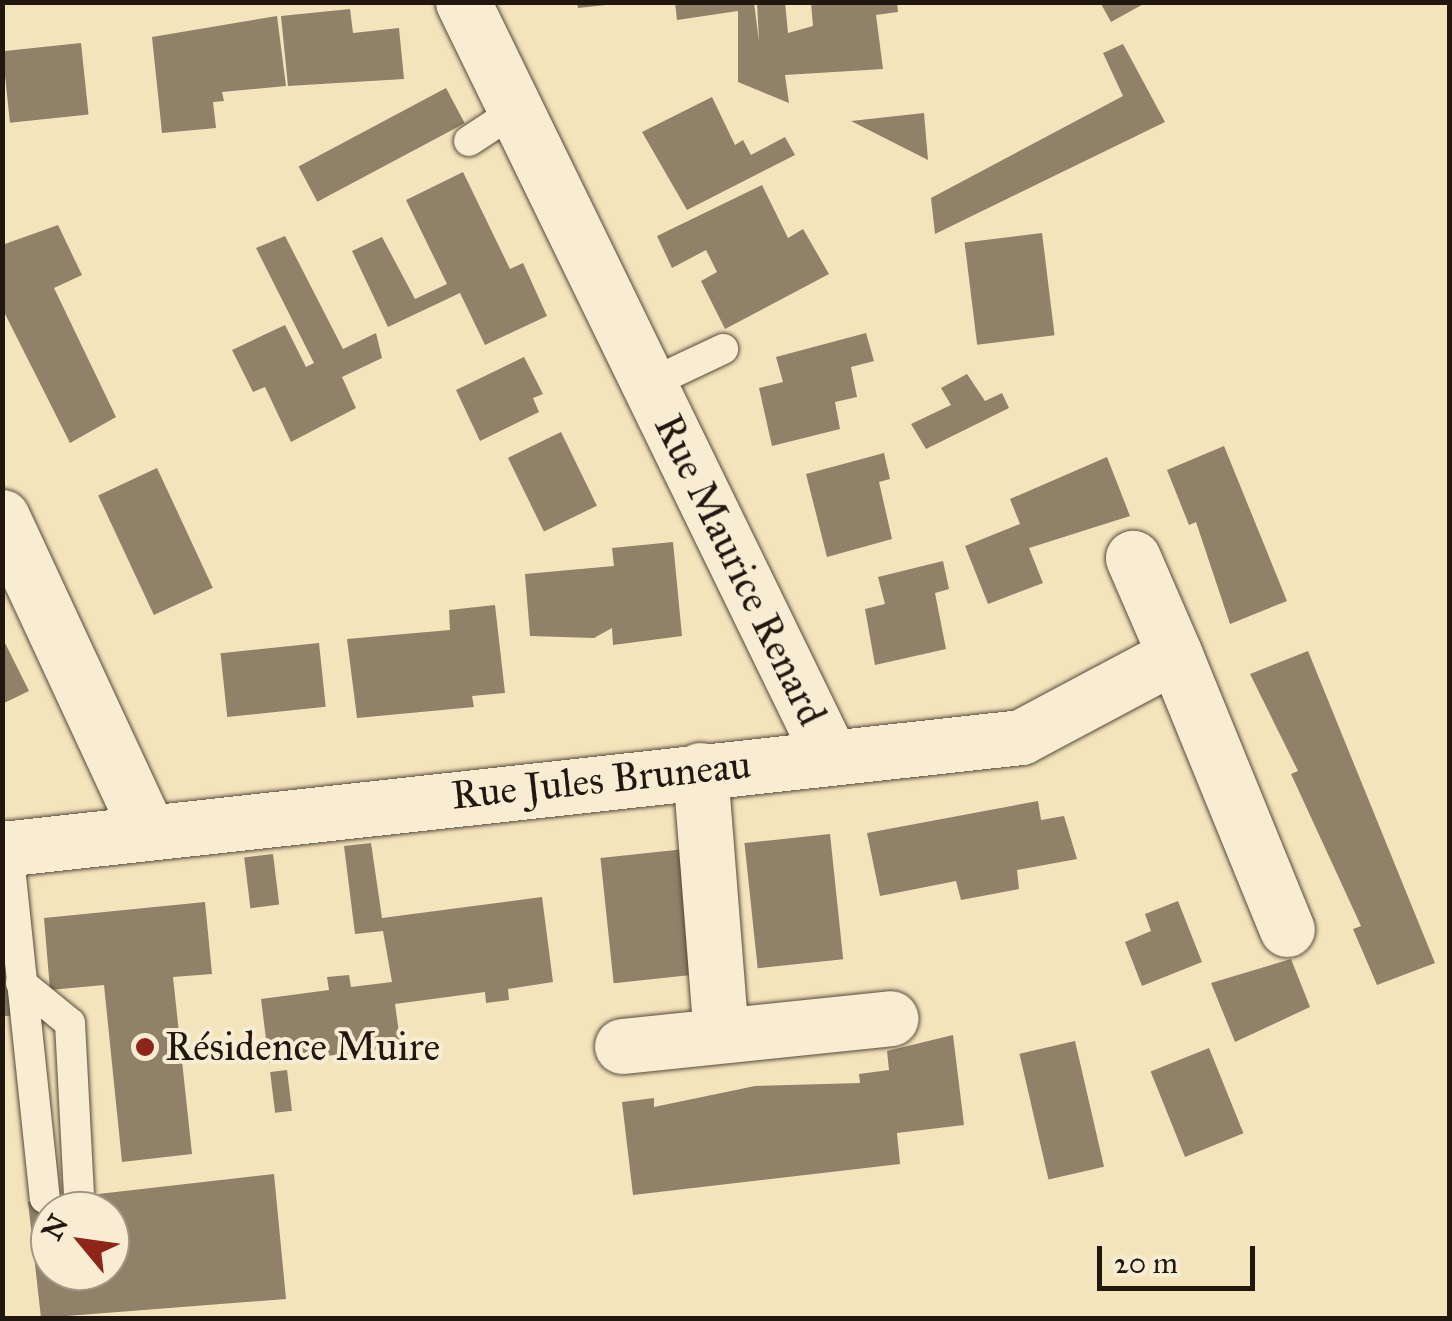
<!DOCTYPE html>
<html>
<head>
<meta charset="utf-8">
<style>
  body { margin:0 }
  #map { position:relative; width:1452px; height:1321px; overflow:hidden; background:#f4e4bc; font-family:"IM FELL Great Primer",serif }
  div>[style] { position:absolute }
  .building>* { inset:0; background:#8f8269; transform-origin:0 0 }
  .roads { filter:drop-shadow(0 0 2px #564a3a) drop-shadow(0 0 2px #564a3a) }
  .service>* { height:30px; margin:-15px; padding:0 15px; transform-origin:15px; border-radius:15px; background:#f8edd3 }
  .minor>* { height:55px; margin:-27.5px; padding:0 27.5px; transform-origin:27.5px; border-radius:27.5px; background:#f8edd3 }
  .dots>* { width:28px; height:28px; translate:-50% -50%; box-sizing:border-box; border:5px solid #f8edd3; border-radius:50% }
  span { translate:-50% -50%; white-space:nowrap; text-align:center; line-height:1.15; -webkit-text-stroke:8px #f8edd3; paint-order:stroke }
  .street-label { font-size:40px; color:#22170f }
  .poi-label { font-size:40px; color:#22170f }
  .left { translate:0 -50%; text-align:left }
  .frame { position:absolute; inset:0; border:5px solid #22170f; pointer-events:none }
  .north { position:absolute; left:30px; top:1191px; width:100px; height:100px; box-sizing:border-box; background:#f8edd3; border:2px solid #a29785; border-radius:50%; rotate:299deg; font-size:28px; font-weight:700; line-height:40px; text-align:center; color:#22170f }
  .north::after { content:''; display:block; margin:auto; width:35px; height:45px; background:#8f2418; clip-path:polygon(50% 0,100% 100%,50% 72%,0 100%) }
  .scale { position:absolute; left:1097px; top:1246px; width:158px; height:45px; box-sizing:border-box; border:5px solid #22170f; border-top:0; padding-left:12px; font-size:30px; line-height:35px; white-space:nowrap; color:#22170f; -webkit-text-stroke:8px #f8edd3; paint-order:stroke }
</style>
</head>
<body>
<div id="map">
  <div class="building">
    <div style="clip-path:polygon(577px 2px,606px 2px,606px 5px,578px 8px)"></div>
    <div style="clip-path:polygon(675px 2px,754px 2px,759px 42px,757px 2px,785px 2px,788px 33px,813px 26px,811px 2px,897px 2px,898px 12px,876px 15px,883px 69px,785px 75px,789px 103px,738px 82px,738px 11px,677px 20px)"></div>
    <div style="clip-path:polygon(1100px 2px,1147px 2px,1111px 22px)"></div>
    <div style="clip-path:polygon(350px 9px,353px 33px,399px 28px,404px 79px,288px 86px,281px 16px)"></div>
    <div style="clip-path:polygon(277px 16px,286px 86px,222px 92px,224px 101px,213px 102px,216px 128px,162px 133px,152px 37px)"></div>
    <div style="left:81px;top:43px;width:72px;height:79px;rotate:84deg"></div>
    <div style="clip-path:polygon(1123px 44px,1165px 122px,935px 234px,931px 198px,1123px 96px,1103px 53px)"></div>
    <div style="left:446px;top:88px;width:40px;height:167px;rotate:62deg"></div>
    <div style="clip-path:polygon(712px 97px,735px 145px,743px 140px,751px 155px,785px 137px,795px 155px,687px 210px,642px 132px)"></div>
    <div style="clip-path:polygon(924px 113px,928px 160px,851px 121px)"></div>
    <div style="clip-path:polygon(463px 172px,510px 269px,523px 263px,547px 316px,485px 345px,460px 293px,388px 327px,352px 251px,382px 237px,415px 299px,447px 284px,406px 200px)"></div>
    <div style="clip-path:polygon(762px 185px,788px 238px,803px 229px,829px 274px,725px 329px,701px 281px,717px 272px,706px 250px,672px 268px,657px 236px)"></div>
    <div style="clip-path:polygon(58px 225px,82px 275px,54px 288px,116px 417px,70px 443px,2px 308px,2px 245px)"></div>
    <div style="left:1042px;top:233px;width:103px;height:78px;rotate:83deg"></div>
    <div style="clip-path:polygon(285px 236px,343px 349px,376px 333px,382px 358px,342px 377px,356px 408px,291px 442px,265px 387px,253px 392px,232px 350px,285px 325px,306px 367px,314px 363px,256px 248px)"></div>
    <div style="clip-path:polygon(866px 333px,874px 361px,851px 367px,857px 397px,835px 402px,840px 429px,772px 446px,759px 388px,783px 382px,776px 357px)"></div>
    <div style="clip-path:polygon(524px 357px,543px 394px,533px 398px,539px 412px,480px 441px,456px 390px)"></div>
    <div style="clip-path:polygon(967px 374px,985px 401px,1002px 393px,1009px 408px,926px 449px,911px 424px,951px 405px,941px 388px)"></div>
    <div style="left:561px;top:432px;width:82px;height:59px;rotate:64deg"></div>
    <div style="clip-path:polygon(1224px 446px,1287px 601px,1230px 624px,1196px 522px,1189px 525px,1167px 470px)"></div>
    <div style="clip-path:polygon(884px 453px,890px 479px,879px 482px,892px 539px,827px 557px,806px 474px)"></div>
    <div style="clip-path:polygon(1107px 457px,1130px 516px,1029px 548px,1043px 583px,988px 604px,965px 546px,1020px 524px,1010px 499px)"></div>
    <div style="left:157px;top:468px;width:132px;height:65px;rotate:65deg"></div>
    <div style="clip-path:polygon(673px 542px,682px 636px,613px 645px,612px 628px,594px 638px,530px 636px,525px 574px,614px 566px,612px 548px)"></div>
    <div style="clip-path:polygon(943px 561px,949px 589px,935px 593px,946px 649px,875px 665px,865px 609px,885px 604px,878px 577px)"></div>
    <div style="clip-path:polygon(495px 605px,505px 693px,472px 696px,474px 707px,357px 718px,347px 639px,450px 630px,449px 610px)"></div>
    <div style="clip-path:polygon(2px 637px,29px 691px,2px 704px)"></div>
    <div style="left:319px;top:643px;width:64px;height:99px;rotate:84deg"></div>
    <div style="clip-path:polygon(1308px 651px,1435px 963px,1377px 985px,1353px 929px,1361px 926px,1291px 774px,1298px 771px,1250px 674px)"></div>
    <div style="clip-path:polygon(1038px 801px,1041px 820px,1064px 816px,1077px 859px,1017px 870px,1019px 889px,961px 900px,956px 881px,880px 896px,867px 833px)"></div>
    <div style="left:830px;top:834px;width:126px;height:86px;rotate:84deg"></div>
    <div style="clip-path:polygon(371px 843px,382px 918px,542px 897px,553px 982px,508px 989px,509px 1000px,486px 1003px,485px 992px,395px 1004px,401px 1047px,269px 1063px,261px 999px,329px 990px,327px 977px,349px 975px,351px 987px,392px 982px,383px 931px,355px 934px,344px 846px)"></div>
    <div style="left:685px;top:849px;width:126px;height:85px;rotate:84deg"></div>
    <div style="left:273px;top:854px;width:51px;height:29px;rotate:83deg"></div>
    <div style="clip-path:polygon(1178px 901px,1202px 962px,1142px 986px,1125px 942px,1151px 931px,1145px 914px)"></div>
    <div style="clip-path:polygon(205px 902px,212px 974px,173px 977px,192px 1154px,122px 1162px,104px 985px,50px 990px,44px 918px)"></div>
    <div style="clip-path:polygon(1291px 959px,1310px 1007px,1235px 1042px,1211px 983px)"></div>
    <div style="clip-path:polygon(5px 961px,11px 1016px,2px 1016px,2px 962px)"></div>
    <div style="clip-path:polygon(953px 1035px,964px 1125px,897px 1133px,900px 1164px,633px 1195px,622px 1102px,654px 1098px,654px 1107px,755px 1086px,860px 1083px,859px 1074px,889px 1070px,887px 1051px)"></div>
    <div style="left:1075px;top:1041px;width:129px;height:57px;rotate:77deg"></div>
    <div style="left:1209px;top:1048px;width:92px;height:63px;rotate:68deg"></div>
    <div style="left:287px;top:1070px;width:41px;height:17px;rotate:83deg"></div>
    <div style="clip-path:polygon(evenodd,274px 1174px,286px 1299px,41px 1318px,28px 1202px,274px 1174px,50px 1211px,110px 1211px,110px 1271px,50px 1271px,50px 1211px)"></div>
  </div>
  <div class="roads">
    <div class="service">
      <div style="left:469px;top:141px;width:56px;rotate:-33.4deg"></div>
      <div style="left:649px;top:384px;width:82px;rotate:-25.3deg"></div>
      <div style="left:8px;top:848px;width:352px;rotate:84deg"></div>
      <div style="left:21px;top:983px;width:63px;rotate:39.2deg"></div>
      <div style="left:70px;top:1023px;width:171px;rotate:87deg"></div>
    </div>
    <div class="minor">
      <div style="left:463px;top:2px;width:839px;rotate:64.05deg"></div>
      <div style="left:2px;top:517px;width:345px;rotate:65.1deg"></div>
      <div style="left:1175px;top:655px;width:296px;rotate:67.8deg"></div>
      <div style="left:700px;top:770px;width:265px;rotate:85.5deg"></div>
      <div style="left:2px;top:849px;width:1025px;rotate:-6.27deg"></div>
      <div style="left:1021px;top:737px;width:174px;rotate:-28deg"></div>
      <div style="left:1175px;top:655px;width:106px;rotate:-113.4deg"></div>
      <div style="left:622px;top:1046px;width:270px;rotate:-5.9deg"></div>
    </div>
  </div>
  <div class="dots">
    <div style="left:145px;top:1047px;background:#8f2418"></div>
  </div>
  <div class="street-label">
    <span style="left:740px;top:570px;rotate:64deg">Rue Maurice Renard</span>
    <span style="left:601px;top:780px;rotate:-6deg">Rue Jules Bruneau</span>
  </div>
  <div class="poi-label">
    <span class="left" style="left:165px;top:1047px">Résidence Muire</span>
  </div>
  <div class="frame"></div>
  <div class="north">N</div>
  <div class="scale">20 m</div>
</div>
</body>
</html>
